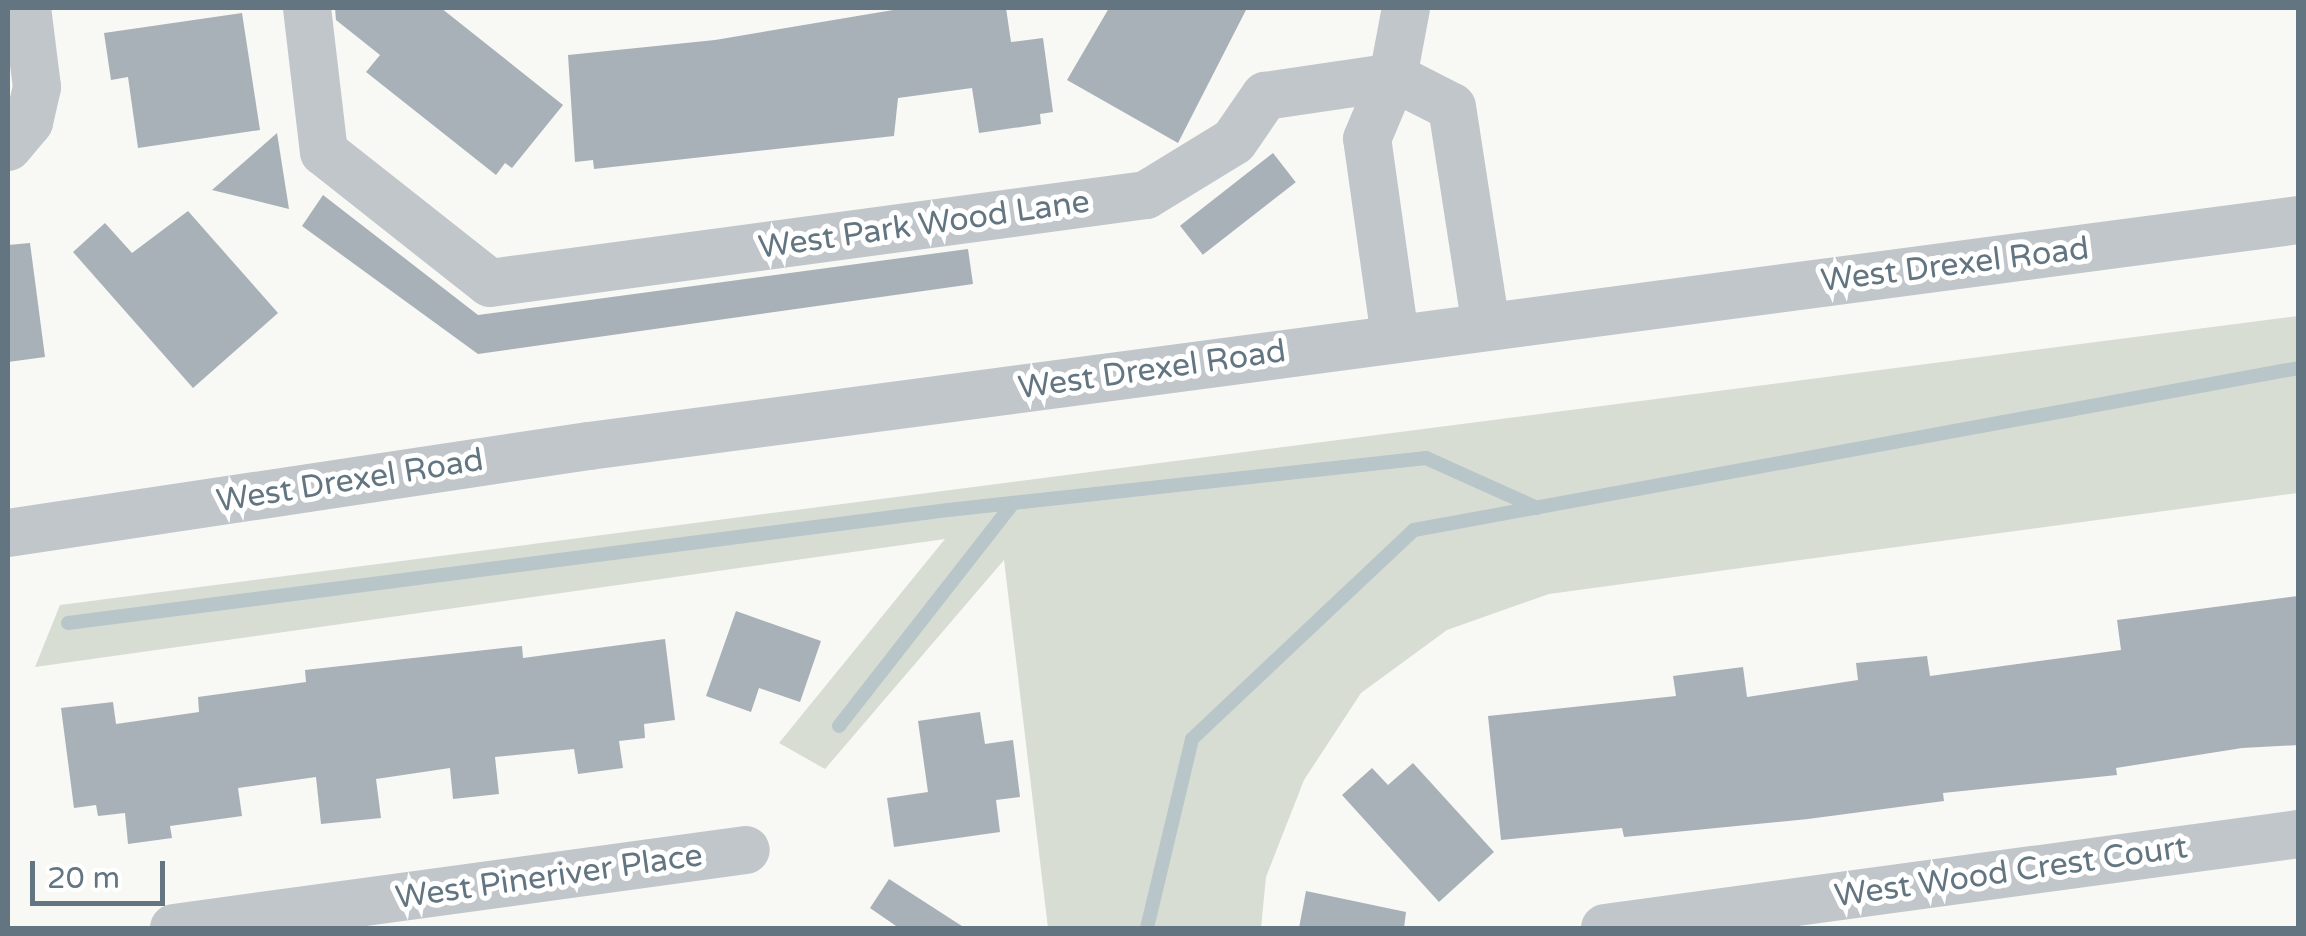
<!DOCTYPE html>
<html>
<head>
<meta charset="utf-8">
<style>
  body { margin:0 }
  #map { position:relative; width:2306px; height:936px; overflow:hidden; background:#f8f8f5; font-family:"Varela Round",sans-serif }
  div>[style] { position:absolute }
  .green>* { inset:0; background:#d8ddd4 }
  .stream>* { height:14px; margin:-7px; padding:0 7px; transform-origin:7px; border-radius:7px; background:#b8c6c9 }
  .building>* { inset:0; background:#a8b1b7; transform-origin:0 0 }
  .minor>* { height:48px; margin:-24px; padding:0 24px; transform-origin:24px; border-radius:24px; background:#c1c6ca }
  span { translate:-50% -50%; white-space:nowrap; text-align:center; line-height:1.15; -webkit-text-stroke:10px #fff; paint-order:stroke }
  .street-label { font-size:32px; color:#627581 }
  .frame { position:absolute; inset:0; border:10px solid #627581; pointer-events:none }
  .scale { position:absolute; left:30px; top:861px; width:135px; height:45px; box-sizing:border-box; border:5px solid #627581; border-top:0; padding-left:12px; font-size:30px; line-height:35px; white-space:nowrap; color:#627581; -webkit-text-stroke:8px #fff; paint-order:stroke }
</style>
</head>
<body>
<div id="map">
  <div class="green">
    <div style="clip-path:polygon(2298px 316px,2298px 493px,1549px 594px,1447px 630px,1361px 693px,1304px 780px,1266px 877px,1261px 928px,1048px 928px,1004px 560px,825px 769px,779px 743px,945px 539px,35px 667px,60px 605px)"></div>
  </div>
  <div class="stream">
    <div style="left:68px;top:623px;width:887px;rotate:-7.32deg"></div>
    <div style="left:948px;top:510px;width:481px;rotate:-6.2deg"></div>
    <div style="left:1426px;top:458px;width:122px;rotate:24.2deg"></div>
    <div style="left:839px;top:726px;width:283px;rotate:-52deg"></div>
    <div style="left:1147px;top:928px;width:194px;rotate:-76.6deg"></div>
    <div style="left:1192px;top:739px;width:305px;rotate:-43.3deg"></div>
    <div style="left:1414px;top:530px;width:899px;rotate:-10.38deg"></div>
  </div>
  <div class="building">
    <div style="clip-path:polygon(335px 8px,441px 8px,563px 105px,512px 168px,505px 163px,496px 175px,366px 72px,380px 55px,336px 20px)"></div>
    <div style="clip-path:polygon(905px 8px,1006px 8px,1011px 42px,1043px 38px,1053px 112px,1040px 114px,1041px 124px,979px 133px,972px 88px,898px 98px,894px 136px,594px 169px,593px 160px,575px 162px,568px 55px,715px 40px)"></div>
    <div style="clip-path:polygon(1109px 8px,1247px 8px,1178px 143px,1067px 80px)"></div>
    <div style="clip-path:polygon(242px 13px,260px 130px,138px 148px,128px 77px,111px 80px,104px 33px)"></div>
    <div style="clip-path:polygon(277px 133px,289px 209px,212px 190px)"></div>
    <div style="left:1273px;top:153px;width:37px;height:118px;rotate:52deg"></div>
    <div style="clip-path:polygon(323px 195px,478px 315px,968px 249px,973px 284px,478px 354px,302px 226px)"></div>
    <div style="clip-path:polygon(188px 211px,278px 313px,193px 388px,73px 252px,105px 223px,132px 253px)"></div>
    <div style="clip-path:polygon(30px 243px,45px 357px,8px 362px,8px 245px)"></div>
    <div style="clip-path:polygon(2298px 596px,2298px 745px,2242px 748px,2116px 768px,2117px 775px,1943px 793px,1944px 801px,1808px 819px,1624px 837px,1622px 828px,1501px 840px,1488px 716px,1676px 696px,1673px 676px,1743px 667px,1747px 697px,1858px 680px,1856px 663px,1927px 656px,1930px 676px,2121px 650px,2117px 620px)"></div>
    <div style="clip-path:polygon(736px 611px,821px 641px,800px 702px,759px 688px,751px 712px,706px 696px)"></div>
    <div style="clip-path:polygon(665px 639px,675px 720px,644px 724px,645px 738px,619px 741px,623px 768px,578px 774px,574px 749px,495px 757px,499px 794px,453px 799px,450px 768px,376px 779px,381px 818px,321px 824px,316px 777px,238px 788px,242px 816px,170px 826px,172px 838px,128px 844px,125px 813px,98px 816px,96px 805px,74px 808px,61px 708px,113px 702px,116px 724px,199px 712px,198px 697px,306px 682px,305px 670px,522px 646px,523px 658px)"></div>
    <div style="clip-path:polygon(980px 712px,985px 744px,1013px 740px,1020px 797px,996px 800px,1000px 832px,894px 847px,887px 798px,928px 792px,918px 721px)"></div>
    <div style="clip-path:polygon(1413px 763px,1494px 852px,1439px 902px,1342px 795px,1372px 768px,1388px 785px)"></div>
    <div style="clip-path:polygon(889px 879px,965px 928px,899px 928px,870px 908px)"></div>
    <div style="clip-path:polygon(1306px 891px,1406px 912px,1404px 928px,1299px 928px)"></div>
  </div>
  <div class="minor">
    <div style="left:307px;top:8px;width:145px;rotate:83.3deg"></div>
    <div style="left:324px;top:152px;width:211px;rotate:38.3deg"></div>
    <div style="left:490px;top:283px;width:662px;rotate:-7.64deg"></div>
    <div style="left:1146px;top:195px;width:103px;rotate:-31.5deg"></div>
    <div style="left:1234px;top:141px;width:55px;rotate:-55.4deg"></div>
    <div style="left:1265px;top:96px;width:129px;rotate:-8.4deg"></div>
    <div style="left:1393px;top:77px;width:66px;rotate:27deg"></div>
    <div style="left:1452px;top:107px;width:222px;rotate:81.2deg"></div>
    <div style="left:8px;top:147px;width:33px;rotate:-50deg"></div>
    <div style="left:29px;top:122px;width:36px;rotate:-77deg"></div>
    <div style="left:37px;top:87px;width:80px;rotate:-97.2deg"></div>
    <div style="left:1395px;top:337px;width:200px;rotate:-98deg"></div>
    <div style="left:1367px;top:139px;width:67px;rotate:-67.2deg"></div>
    <div style="left:1393px;top:77px;width:70px;rotate:-79.3deg"></div>
    <div style="left:8px;top:533px;width:587px;rotate:-8.52deg"></div>
    <div style="left:589px;top:446px;width:1724px;rotate:-7.53deg"></div>
    <div style="left:174px;top:928px;width:577px;rotate:-7.77deg"></div>
    <div style="left:1605px;top:928px;width:699px;rotate:-7.72deg"></div>
  </div>
  <div class="street-label">
    <span style="left:924px;top:225px;rotate:-8deg">West Park Wood Lane</span>
    <span style="left:1955px;top:265px;rotate:-7deg">West Drexel Road</span>
    <span style="left:1152px;top:370px;rotate:-8deg">West Drexel Road</span>
    <span style="left:350px;top:481px;rotate:-9deg">West Drexel Road</span>
    <span style="left:2011px;top:872px;rotate:-8deg">West Wood Crest Court</span>
    <span style="left:549px;top:877px;rotate:-8deg">West Pineriver Place</span>
  </div>
  <div class="frame"></div>
  <div class="scale">20 m</div>
</div>
</body>
</html>
